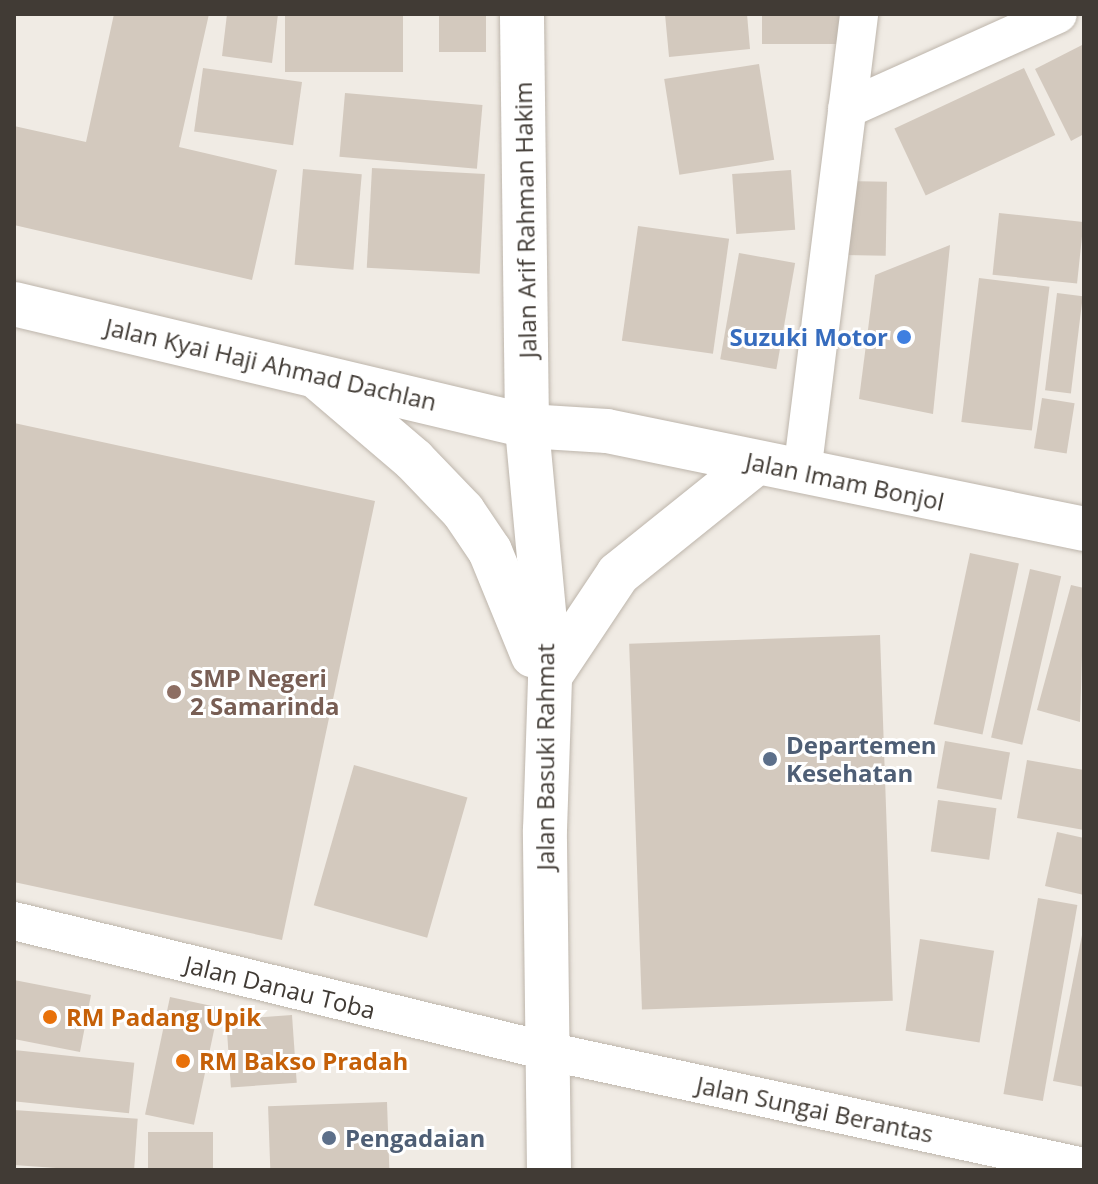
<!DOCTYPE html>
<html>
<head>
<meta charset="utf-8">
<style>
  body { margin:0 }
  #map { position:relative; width:1098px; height:1184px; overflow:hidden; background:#f0ebe4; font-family:"Open Sans",sans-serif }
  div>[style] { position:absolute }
  .building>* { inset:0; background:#d3c9be; transform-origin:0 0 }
  .roads { filter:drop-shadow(0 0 2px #bdb5ab) drop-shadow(0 0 2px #bdb5ab) }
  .minor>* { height:38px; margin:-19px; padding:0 19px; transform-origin:19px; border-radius:19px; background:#fff }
  .tertiary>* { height:44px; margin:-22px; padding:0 22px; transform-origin:22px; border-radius:22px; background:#fff }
  .dots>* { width:22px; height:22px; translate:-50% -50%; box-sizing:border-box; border:4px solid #fff; border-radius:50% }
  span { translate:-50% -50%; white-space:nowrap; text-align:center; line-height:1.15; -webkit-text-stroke:6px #fff; paint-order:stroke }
  .street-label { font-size:24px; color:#413b35 }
  .shop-label { font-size:24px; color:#366cbe; font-weight:700 }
  .right { translate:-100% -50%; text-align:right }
  .education-label { font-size:24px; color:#785e54; font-weight:700 }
  .left { translate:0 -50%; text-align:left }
  .service-label { font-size:24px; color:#4e5e75; font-weight:700 }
  .food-label { font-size:24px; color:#c56008; font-weight:700 }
  .frame { position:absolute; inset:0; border:16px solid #413b35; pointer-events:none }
</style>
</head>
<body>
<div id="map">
  <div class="building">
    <div style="clip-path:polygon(114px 14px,209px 14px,179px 147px,277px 170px,252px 280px,14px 225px,14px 126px,86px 142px)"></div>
    <div style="clip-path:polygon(227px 14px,278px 14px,272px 63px,222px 56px)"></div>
    <div style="left:285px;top:14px;width:118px;height:58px"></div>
    <div style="left:439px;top:14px;width:47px;height:38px"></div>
    <div style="clip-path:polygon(665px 14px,747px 14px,750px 49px,669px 57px)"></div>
    <div style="left:762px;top:14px;width:79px;height:30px"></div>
    <div style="clip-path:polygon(1084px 44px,1084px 134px,1071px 141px,1035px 69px)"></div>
    <div style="left:759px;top:64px;width:97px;height:96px;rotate:81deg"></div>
    <div style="left:203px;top:68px;width:100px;height:64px;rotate:8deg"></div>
    <div style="left:1024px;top:68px;width:74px;height:143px;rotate:65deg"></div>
    <div style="left:345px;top:93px;width:138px;height:64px;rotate:5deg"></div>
    <div style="left:372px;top:168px;width:113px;height:100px;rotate:3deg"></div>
    <div style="left:303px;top:169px;width:59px;height:96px;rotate:5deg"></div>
    <div style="left:791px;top:170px;width:60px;height:59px;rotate:86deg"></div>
    <div style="left:845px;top:181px;width:42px;height:74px;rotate:1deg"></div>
    <div style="left:999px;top:213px;width:85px;height:62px;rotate:6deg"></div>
    <div style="left:638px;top:226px;width:92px;height:116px;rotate:8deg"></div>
    <div style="clip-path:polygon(950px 245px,933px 414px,859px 399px,875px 275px)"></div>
    <div style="left:739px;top:253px;width:57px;height:108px;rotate:10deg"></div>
    <div style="left:979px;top:278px;width:71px;height:145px;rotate:7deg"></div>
    <div style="left:1057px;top:293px;width:26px;height:98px;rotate:7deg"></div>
    <div style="left:1042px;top:398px;width:33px;height:51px;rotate:9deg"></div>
    <div style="clip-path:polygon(14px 423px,375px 501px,282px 940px,14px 882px)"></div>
    <div style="left:970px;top:553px;width:50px;height:175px;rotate:12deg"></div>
    <div style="left:1030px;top:569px;width:32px;height:173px;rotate:13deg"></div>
    <div style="clip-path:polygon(1071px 585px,1084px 588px,1080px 722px,1037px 710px)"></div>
    <div style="left:880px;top:635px;width:366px;height:251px;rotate:88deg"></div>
    <div style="left:945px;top:741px;width:66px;height:48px;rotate:10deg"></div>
    <div style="clip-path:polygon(1027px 760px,1084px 770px,1084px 830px,1017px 818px)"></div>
    <div style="left:354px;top:765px;width:118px;height:146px;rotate:16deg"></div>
    <div style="left:938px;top:800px;width:59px;height:52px;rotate:8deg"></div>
    <div style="clip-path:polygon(1057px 832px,1084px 838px,1084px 895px,1045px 886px)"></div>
    <div style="left:1038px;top:898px;width:40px;height:199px;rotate:10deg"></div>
    <div style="clip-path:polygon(1083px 930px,1084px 930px,1084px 1087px,1053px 1081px)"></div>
    <div style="left:920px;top:939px;width:75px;height:93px;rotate:9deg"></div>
    <div style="clip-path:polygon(14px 980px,91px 995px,80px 1052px,14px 1039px)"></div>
    <div style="left:170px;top:997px;width:50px;height:120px;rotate:12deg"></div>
    <div style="left:292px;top:1015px;width:68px;height:66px;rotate:86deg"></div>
    <div style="left:14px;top:1050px;width:121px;height:51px;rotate:6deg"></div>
    <div style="left:387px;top:1102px;width:68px;height:119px;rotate:88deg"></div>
    <div style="left:14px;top:1110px;width:124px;height:55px;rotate:4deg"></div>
    <div style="left:148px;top:1132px;width:65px;height:38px"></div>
  </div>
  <div class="roads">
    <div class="minor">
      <div style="left:847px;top:109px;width:231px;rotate:-24.2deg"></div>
      <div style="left:802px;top:473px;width:463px;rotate:-82.9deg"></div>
      <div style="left:14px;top:921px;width:549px;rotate:13.71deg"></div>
      <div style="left:547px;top:1051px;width:549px;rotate:12.19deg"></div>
    </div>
    <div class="tertiary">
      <div style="left:14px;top:304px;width:527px;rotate:13.38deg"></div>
      <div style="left:527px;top:426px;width:412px;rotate:-90.7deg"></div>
      <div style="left:318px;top:378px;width:126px;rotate:40.5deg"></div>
      <div style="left:414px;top:460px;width:71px;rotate:46.1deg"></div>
      <div style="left:463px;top:511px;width:48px;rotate:56deg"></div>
      <div style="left:490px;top:551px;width:113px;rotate:67.7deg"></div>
      <div style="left:550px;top:676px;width:123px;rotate:-56.3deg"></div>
      <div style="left:618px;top:574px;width:177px;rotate:-38.8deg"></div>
      <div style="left:549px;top:1170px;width:340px;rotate:-90.7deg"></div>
      <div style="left:545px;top:830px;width:154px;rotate:-88.1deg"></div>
      <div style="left:550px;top:676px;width:251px;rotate:-95.3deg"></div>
      <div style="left:527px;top:426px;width:80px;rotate:3.6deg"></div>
      <div style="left:607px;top:431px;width:487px;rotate:11.6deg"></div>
    </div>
  </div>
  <div class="dots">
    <div style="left:904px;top:337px;background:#3f7fe0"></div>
    <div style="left:174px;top:692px;background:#8d6e63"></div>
    <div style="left:770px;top:759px;background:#5c6f8a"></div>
    <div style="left:50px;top:1017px;background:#e8710a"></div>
    <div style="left:183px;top:1061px;background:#e8710a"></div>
    <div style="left:329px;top:1138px;background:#5c6f8a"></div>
  </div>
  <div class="street-label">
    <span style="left:525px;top:220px;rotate:-91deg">Jalan Arif Rahman Hakim</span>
    <span style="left:271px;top:364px;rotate:13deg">Jalan Kyai Haji Ahmad Dachlan</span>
    <span style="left:845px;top:481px;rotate:12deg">Jalan Imam Bonjol</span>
    <span style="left:545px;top:757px;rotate:-90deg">Jalan Basuki Rahmat</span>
    <span style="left:280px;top:987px;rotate:14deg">Jalan Danau Toba</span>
    <span style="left:815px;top:1109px;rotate:12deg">Jalan Sungai Berantas</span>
  </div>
  <div class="shop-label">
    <span class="right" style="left:888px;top:337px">Suzuki Motor</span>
  </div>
  <div class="education-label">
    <span class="left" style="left:190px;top:692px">SMP Negeri<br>2 Samarinda</span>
  </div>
  <div class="service-label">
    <span class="left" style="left:786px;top:759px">Departemen<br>Kesehatan</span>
    <span class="left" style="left:345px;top:1138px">Pengadaian</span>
  </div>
  <div class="food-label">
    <span class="left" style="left:66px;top:1017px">RM Padang Upik</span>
    <span class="left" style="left:199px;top:1061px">RM Bakso Pradah</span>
  </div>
  <div class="frame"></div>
</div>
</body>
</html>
